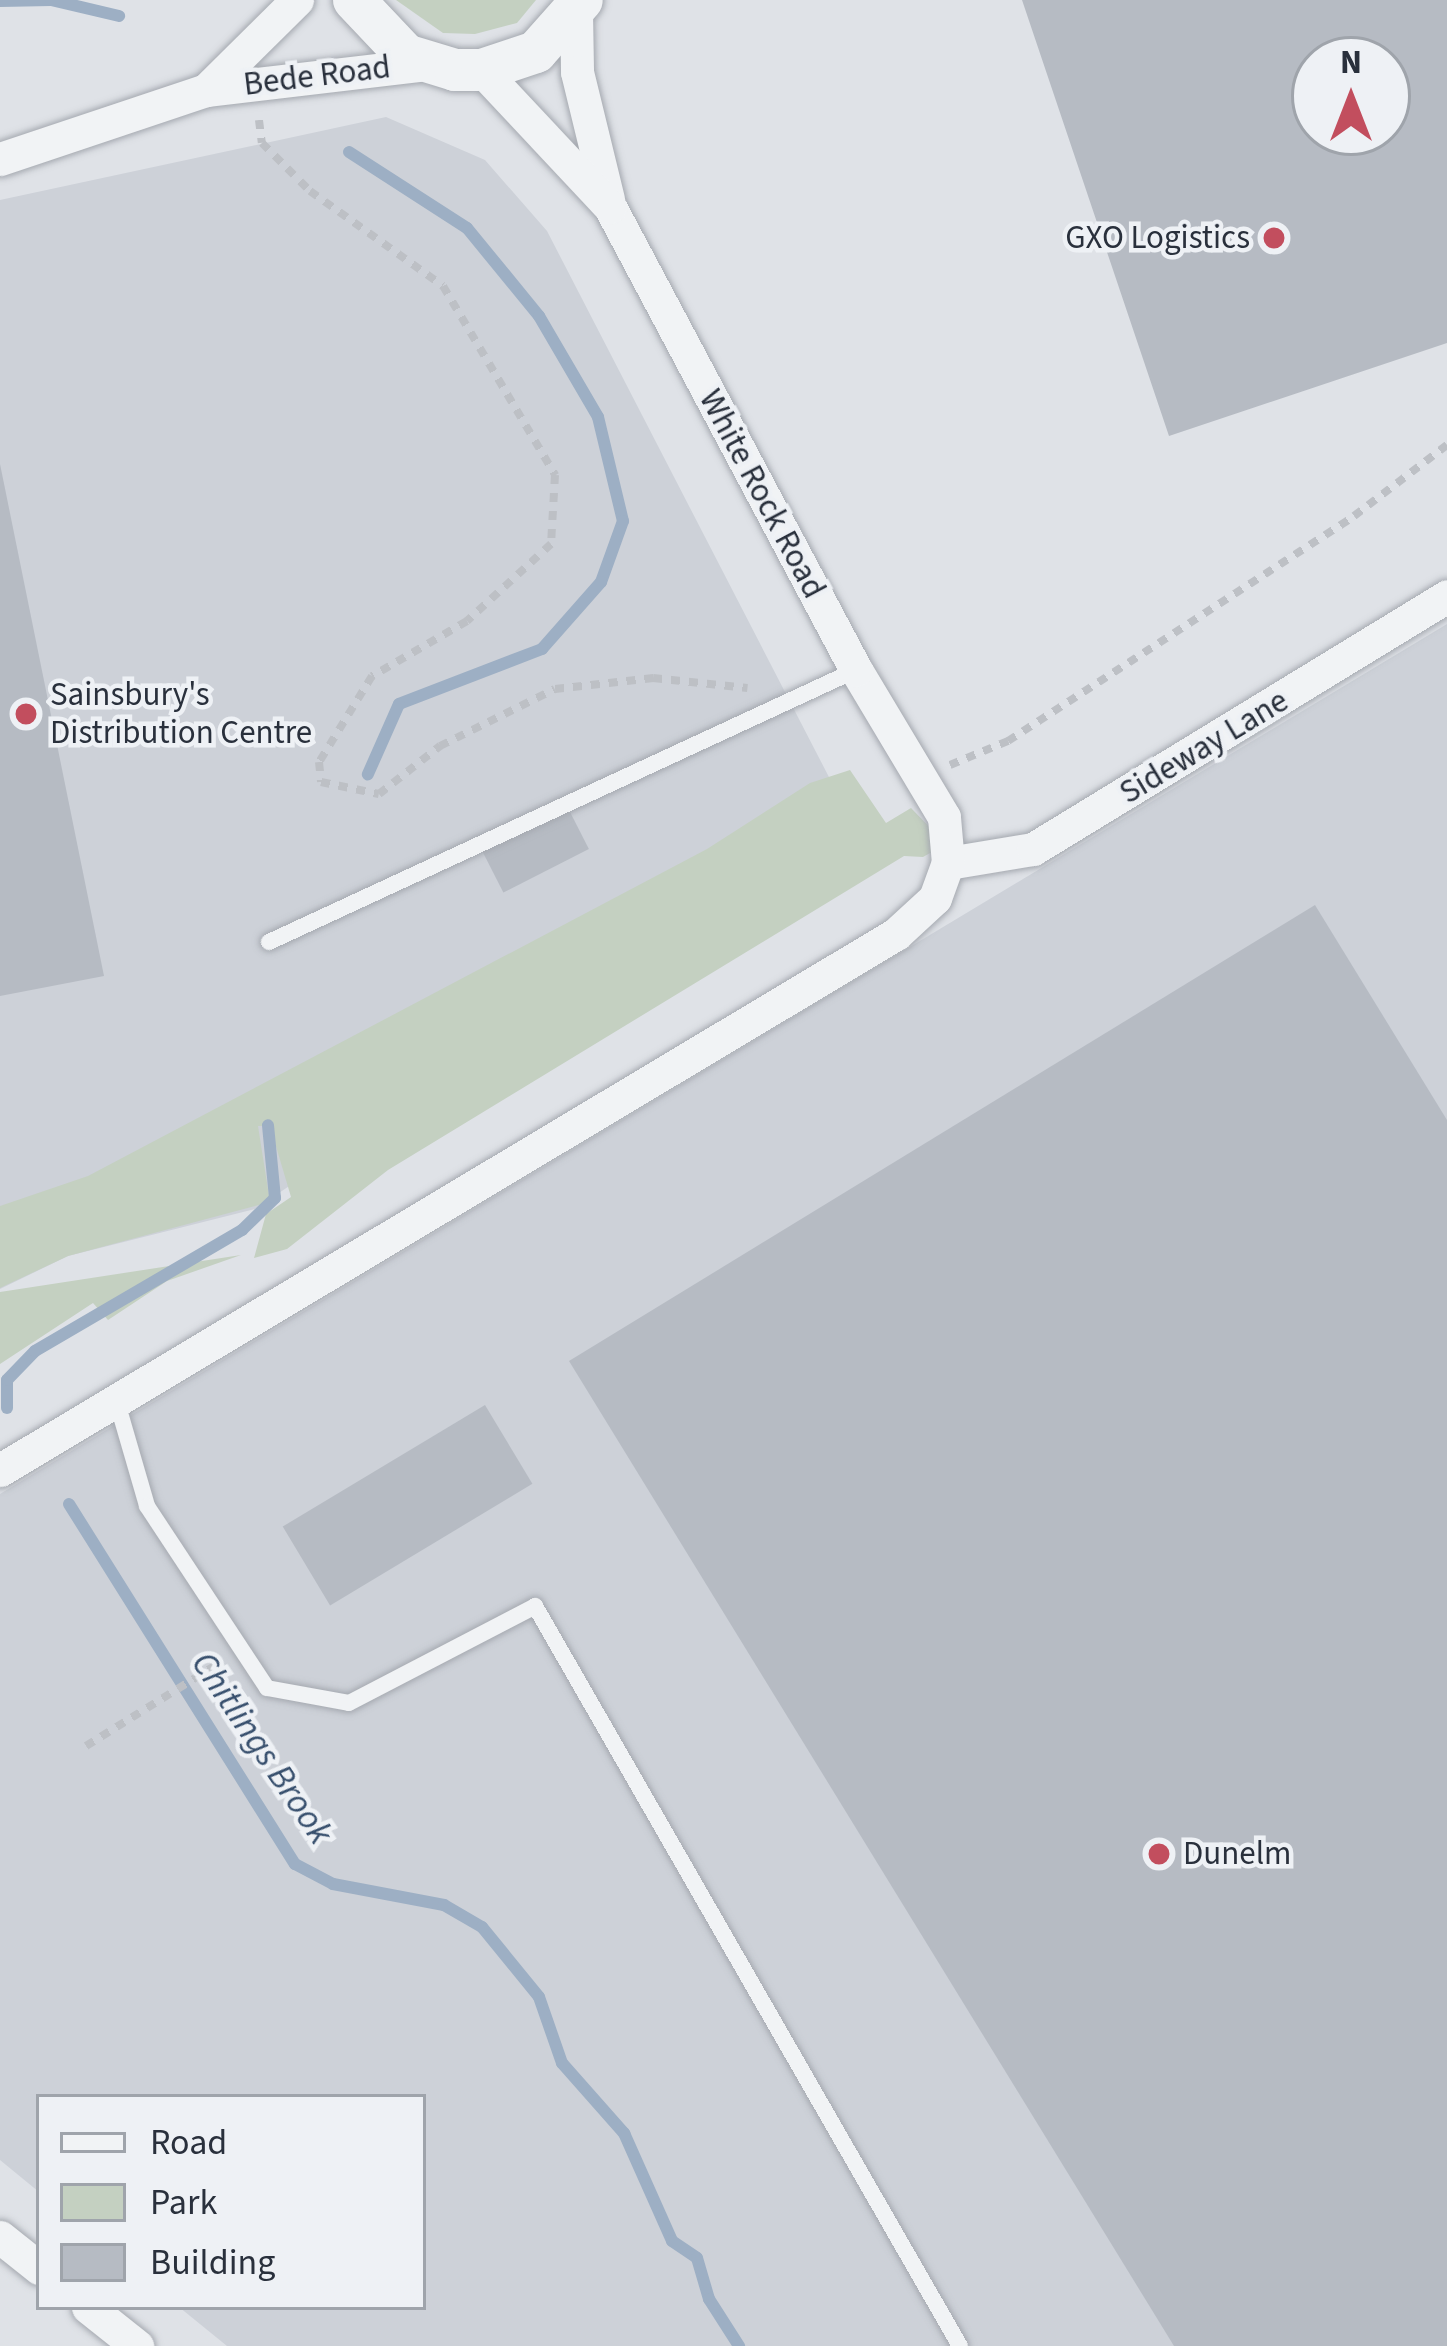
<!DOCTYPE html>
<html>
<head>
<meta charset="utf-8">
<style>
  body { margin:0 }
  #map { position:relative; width:1447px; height:2346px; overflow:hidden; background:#dfe2e7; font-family:"Source Sans 3",sans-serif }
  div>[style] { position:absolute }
  .built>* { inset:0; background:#cdd1d8 }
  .green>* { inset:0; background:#c4d0c1 }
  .stream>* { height:12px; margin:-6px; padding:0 6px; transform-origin:6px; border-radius:6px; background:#9dafc4 }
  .building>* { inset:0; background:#b6bbc3; transform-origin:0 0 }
  .path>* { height:8px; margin-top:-4px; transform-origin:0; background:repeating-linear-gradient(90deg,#bdc0c5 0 9px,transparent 0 18px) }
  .roads { filter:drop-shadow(0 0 3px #a5a9b0) drop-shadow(0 0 3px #a5a9b0) }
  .service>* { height:16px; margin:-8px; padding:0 8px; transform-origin:8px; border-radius:8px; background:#f1f3f5 }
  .minor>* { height:33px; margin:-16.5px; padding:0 16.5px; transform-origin:16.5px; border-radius:16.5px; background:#f1f3f5 }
  .tertiary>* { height:42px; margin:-21px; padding:0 21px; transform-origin:21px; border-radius:21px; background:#f1f3f5 }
  .dots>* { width:33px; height:33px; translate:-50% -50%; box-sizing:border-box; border:6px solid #eef1f5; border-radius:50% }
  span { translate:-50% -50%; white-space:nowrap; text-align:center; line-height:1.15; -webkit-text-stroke:9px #eef1f5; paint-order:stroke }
  .street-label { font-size:33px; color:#29303c }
  .poi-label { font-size:33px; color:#29303c }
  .right { translate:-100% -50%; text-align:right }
  .left { translate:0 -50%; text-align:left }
  .water-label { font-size:36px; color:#374f6d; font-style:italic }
  .legend { position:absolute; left:36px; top:2094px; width:390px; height:216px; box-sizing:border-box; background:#eef1f5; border:3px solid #9fa4ab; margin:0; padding:15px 21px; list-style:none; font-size:36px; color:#29303c }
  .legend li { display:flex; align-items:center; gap:24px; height:60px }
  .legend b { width:60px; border:3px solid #9fa4ab }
  .north { position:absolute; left:1291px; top:36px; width:120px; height:120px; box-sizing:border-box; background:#eef1f5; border:3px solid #9fa4ab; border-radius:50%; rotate:0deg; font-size:33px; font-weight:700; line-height:48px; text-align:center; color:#29303c }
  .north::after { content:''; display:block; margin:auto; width:42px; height:54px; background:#c24e5e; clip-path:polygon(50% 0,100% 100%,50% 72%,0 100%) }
</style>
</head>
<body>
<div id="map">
  <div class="built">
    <div style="clip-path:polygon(386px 117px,485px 160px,547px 231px,847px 812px,255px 1209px,68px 1256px,0 1289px,0 200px)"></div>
    <div style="clip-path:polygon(1447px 624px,1447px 2346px,227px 2346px,179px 2307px,423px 2307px,423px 2097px,39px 2097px,39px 2192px,0 2160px,0 1494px)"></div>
  </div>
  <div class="green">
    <div style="clip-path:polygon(396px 0,536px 0,517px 23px,475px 34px,443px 33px)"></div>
    <div style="clip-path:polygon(850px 770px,886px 823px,911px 808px,946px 844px,923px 857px,904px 856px,388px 1170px,287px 1249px,254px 1258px,266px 1214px,291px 1197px,270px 1126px,258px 1126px,270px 1202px,68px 1256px,0 1288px,0 1206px,88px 1176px,707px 849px,810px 783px)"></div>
    <div style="clip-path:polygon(241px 1255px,167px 1281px,108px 1320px,93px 1303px,0 1364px,0 1292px)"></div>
  </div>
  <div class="stream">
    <div style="left:0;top:1px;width:51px;rotate:-1.1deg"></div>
    <div style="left:51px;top:0;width:70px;rotate:13.2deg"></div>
    <div style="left:349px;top:152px;width:140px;rotate:32.8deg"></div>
    <div style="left:467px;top:228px;width:114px;rotate:50.7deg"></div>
    <div style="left:539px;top:316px;width:117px;rotate:59.7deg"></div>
    <div style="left:598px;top:417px;width:107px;rotate:76.5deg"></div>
    <div style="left:623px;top:521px;width:65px;rotate:109.8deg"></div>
    <div style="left:601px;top:582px;width:89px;rotate:131.4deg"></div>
    <div style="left:542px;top:649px;width:153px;rotate:159deg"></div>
    <div style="left:399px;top:704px;width:77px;rotate:113.9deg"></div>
    <div style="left:7px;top:1408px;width:28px;rotate:-90deg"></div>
    <div style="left:7px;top:1380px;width:40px;rotate:-46deg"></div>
    <div style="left:35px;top:1351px;width:240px;rotate:-30.3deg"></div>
    <div style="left:242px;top:1230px;width:46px;rotate:-44.1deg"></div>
    <div style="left:275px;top:1198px;width:73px;rotate:-95.5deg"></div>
    <div style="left:69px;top:1504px;width:425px;rotate:57.9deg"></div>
    <div style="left:295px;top:1864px;width:43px;rotate:27.8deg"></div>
    <div style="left:333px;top:1884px;width:113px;rotate:10.7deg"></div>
    <div style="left:444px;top:1905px;width:44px;rotate:30.1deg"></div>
    <div style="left:482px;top:1927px;width:90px;rotate:50.8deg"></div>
    <div style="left:539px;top:1997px;width:70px;rotate:70.8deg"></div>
    <div style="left:562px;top:2063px;width:94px;rotate:48.5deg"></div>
    <div style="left:624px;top:2133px;width:118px;rotate:66deg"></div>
    <div style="left:672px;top:2241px;width:30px;rotate:34deg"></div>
    <div style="left:697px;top:2258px;width:43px;rotate:73.7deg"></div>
    <div style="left:709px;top:2299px;width:56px;rotate:57.4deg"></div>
  </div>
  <div class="building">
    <div style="clip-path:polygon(evenodd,1022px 0,1447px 0,1447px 343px,1169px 436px,1022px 0,1315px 60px,1387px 60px,1387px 132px,1315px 132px,1315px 60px)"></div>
    <div style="clip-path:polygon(0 464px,104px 976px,0 996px)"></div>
    <div style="left:568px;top:808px;width:46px;height:96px;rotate:63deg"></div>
    <div style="clip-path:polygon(1315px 905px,1447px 1120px,1447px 2346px,1174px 2346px,569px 1361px)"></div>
    <div style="left:485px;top:1405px;width:92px;height:236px;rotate:59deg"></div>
  </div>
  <div class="path">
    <div style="left:259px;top:120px;width:23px;rotate:83deg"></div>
    <div style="left:262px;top:143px;width:68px;rotate:45deg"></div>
    <div style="left:310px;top:191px;width:163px;rotate:35.5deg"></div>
    <div style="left:443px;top:286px;width:220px;rotate:59.3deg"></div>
    <div style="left:555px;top:475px;width:69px;rotate:93.3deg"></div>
    <div style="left:551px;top:544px;width:114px;rotate:137.5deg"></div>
    <div style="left:467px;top:621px;width:110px;rotate:149.9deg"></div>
    <div style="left:372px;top:676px;width:101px;rotate:121.6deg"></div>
    <div style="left:319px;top:762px;width:20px;rotate:84deg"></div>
    <div style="left:321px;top:782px;width:59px;rotate:11.7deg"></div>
    <div style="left:379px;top:794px;width:78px;rotate:-38.2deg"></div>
    <div style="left:440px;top:746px;width:128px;rotate:-26.4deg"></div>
    <div style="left:555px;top:689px;width:99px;rotate:-6.4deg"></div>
    <div style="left:653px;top:678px;width:95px;rotate:6.1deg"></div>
    <div style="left:950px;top:765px;width:63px;rotate:-22.5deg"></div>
    <div style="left:1008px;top:741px;width:413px;rotate:-33deg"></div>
    <div style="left:1354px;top:516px;width:117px;rotate:-37.4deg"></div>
    <div style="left:86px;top:1746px;width:159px;rotate:-31.9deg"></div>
  </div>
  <div class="roads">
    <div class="service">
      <div style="left:269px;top:942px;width:647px;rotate:-24.86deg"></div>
      <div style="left:116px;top:1399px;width:111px;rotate:73.8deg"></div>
      <div style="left:147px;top:1506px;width:218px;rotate:56.6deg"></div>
      <div style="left:267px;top:1688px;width:83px;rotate:10.4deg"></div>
      <div style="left:349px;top:1703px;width:210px;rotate:-27.5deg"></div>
      <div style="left:535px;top:1606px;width:853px;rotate:60.13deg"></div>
    </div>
    <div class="minor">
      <div style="left:576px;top:12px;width:60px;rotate:89deg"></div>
      <div style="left:577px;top:72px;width:131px;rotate:76.3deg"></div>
      <div style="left:206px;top:90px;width:128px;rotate:-44.7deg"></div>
      <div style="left:0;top:159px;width:217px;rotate:-18.5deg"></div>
      <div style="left:206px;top:90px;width:224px;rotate:-6.7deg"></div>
      <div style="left:948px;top:863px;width:86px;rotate:-9.4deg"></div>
      <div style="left:1033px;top:849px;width:485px;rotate:-31.4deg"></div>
      <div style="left:0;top:1470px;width:1044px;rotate:-30.89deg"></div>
      <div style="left:896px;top:934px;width:53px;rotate:-42.7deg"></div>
      <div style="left:935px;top:898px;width:37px;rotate:-70deg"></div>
      <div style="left:948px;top:863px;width:46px;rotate:-95deg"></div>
      <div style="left:944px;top:817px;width:171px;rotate:-120.9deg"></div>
      <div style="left:856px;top:670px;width:524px;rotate:-117.98deg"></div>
      <div style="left:610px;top:207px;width:187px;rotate:-133.1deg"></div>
      <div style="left:0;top:2237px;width:50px;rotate:38.5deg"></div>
      <div style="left:88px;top:2307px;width:63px;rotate:38.5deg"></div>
    </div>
    <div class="tertiary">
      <div style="left:354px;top:0;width:76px;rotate:46.6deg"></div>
      <div style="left:406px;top:55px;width:51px;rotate:17deg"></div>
      <div style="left:455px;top:70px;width:27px"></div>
      <div style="left:482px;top:70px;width:57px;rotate:-18.4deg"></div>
      <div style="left:536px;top:52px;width:69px;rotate:-48.5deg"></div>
    </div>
  </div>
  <div class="dots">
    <div style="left:1274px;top:238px;background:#c24e5e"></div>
    <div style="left:26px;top:714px;background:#c24e5e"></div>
    <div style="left:1159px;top:1854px;background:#c24e5e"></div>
  </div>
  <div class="street-label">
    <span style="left:317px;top:76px;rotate:-7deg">Bede Road</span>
    <span style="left:762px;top:494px;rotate:62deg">White Rock Road</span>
    <span style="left:1204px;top:747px;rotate:-31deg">Sideway Lane</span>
  </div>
  <div class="poi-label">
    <span class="right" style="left:1250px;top:238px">GXO Logistics</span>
    <span class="left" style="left:50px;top:714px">Sainsbury's<br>Distribution Centre</span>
    <span class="left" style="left:1183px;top:1854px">Dunelm</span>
  </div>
  <div class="water-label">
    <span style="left:262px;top:1748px;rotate:56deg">Chitlings Brook</span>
  </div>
  <ul class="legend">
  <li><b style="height:15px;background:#f1f3f5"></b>Road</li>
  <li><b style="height:33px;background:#c4d0c1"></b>Park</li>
  <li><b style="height:33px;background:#b6bbc3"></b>Building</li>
  </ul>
  <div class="north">N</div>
</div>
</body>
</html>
